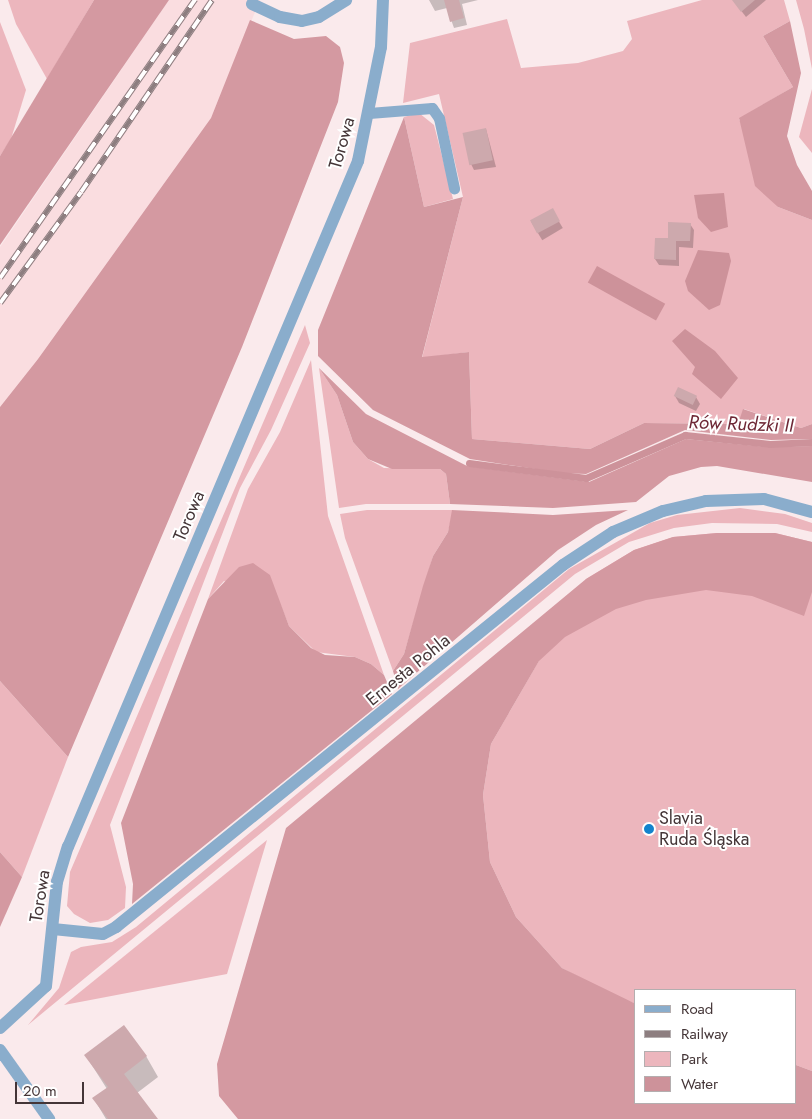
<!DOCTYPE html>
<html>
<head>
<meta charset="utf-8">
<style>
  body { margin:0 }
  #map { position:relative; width:812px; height:1119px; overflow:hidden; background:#faeaec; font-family:Jost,sans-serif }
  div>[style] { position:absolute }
  .built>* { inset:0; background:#fadde0 }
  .green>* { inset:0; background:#ecb6bd }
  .forest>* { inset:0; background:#d499a1 }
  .water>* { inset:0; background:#cd929a; transform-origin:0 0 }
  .shadow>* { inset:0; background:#0003; transform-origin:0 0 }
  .stream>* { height:7px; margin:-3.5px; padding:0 3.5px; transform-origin:3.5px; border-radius:3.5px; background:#cd929a }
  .building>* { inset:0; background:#cda9ad; transform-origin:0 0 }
  .service>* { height:11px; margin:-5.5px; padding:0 5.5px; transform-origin:5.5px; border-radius:5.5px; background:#8aadcc }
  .minor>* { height:12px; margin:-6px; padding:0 6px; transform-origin:6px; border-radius:6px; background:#8aadcc }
  .tertiary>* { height:12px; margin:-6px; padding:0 6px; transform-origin:6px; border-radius:6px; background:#8aadcc }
  .rail>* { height:5.5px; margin-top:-2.75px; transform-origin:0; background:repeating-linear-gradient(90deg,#fff 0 11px,#8d7e80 0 22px); box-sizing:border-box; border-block:1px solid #8d7e80 }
  .dots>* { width:14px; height:14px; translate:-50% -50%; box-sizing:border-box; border:2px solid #fff; border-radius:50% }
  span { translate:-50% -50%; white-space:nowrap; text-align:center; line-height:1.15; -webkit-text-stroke:4px #fff; paint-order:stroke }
  .street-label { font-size:18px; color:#443537 }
  .poi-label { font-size:18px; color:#443537 }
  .left { translate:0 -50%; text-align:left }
  .water-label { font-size:19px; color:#6e2836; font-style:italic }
  .legend { position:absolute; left:634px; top:989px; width:162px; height:115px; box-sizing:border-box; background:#fff; border:1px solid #b4aeaf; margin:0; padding:6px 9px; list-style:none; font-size:15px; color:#443537 }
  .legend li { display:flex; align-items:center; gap:10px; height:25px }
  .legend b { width:25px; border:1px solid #b4aeaf }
  .scale { position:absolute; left:15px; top:1082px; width:69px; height:22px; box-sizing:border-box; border:2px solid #443537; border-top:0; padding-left:6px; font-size:15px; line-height:18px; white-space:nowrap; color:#443537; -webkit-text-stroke:4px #fff; paint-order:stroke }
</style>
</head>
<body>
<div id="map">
  <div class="built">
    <div style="clip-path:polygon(169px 0,260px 0,211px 118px,38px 359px,0 407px,0 247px)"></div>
  </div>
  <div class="green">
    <div style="clip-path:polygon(8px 0,94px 0,47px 79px,16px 24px)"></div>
    <div style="clip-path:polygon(702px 0,784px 0,790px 21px,763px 36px,793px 87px,739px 119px,778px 207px,812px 220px,812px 424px,801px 428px,744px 409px,739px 424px,644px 423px,590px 449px,472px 439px,469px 352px,422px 358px,463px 197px,439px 94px,403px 103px,410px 43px,507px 19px,521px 68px,578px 63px,623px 51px,632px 39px,627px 21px)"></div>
    <div style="clip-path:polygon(796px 0,812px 0,812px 69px,804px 29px)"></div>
    <div style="clip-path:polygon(0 22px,26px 90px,11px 139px,0 156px)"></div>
    <div style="clip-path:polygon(812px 89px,812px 153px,799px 137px)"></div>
    <div style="clip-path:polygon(419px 113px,434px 125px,453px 199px,424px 207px,404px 117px)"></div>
    <div style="clip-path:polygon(305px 325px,310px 343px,271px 430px,240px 488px,110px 825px,126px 887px,125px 908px,108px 920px,90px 923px,74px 914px,67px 906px,70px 872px)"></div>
    <div style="clip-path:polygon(311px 360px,328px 516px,384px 675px,371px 664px,355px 657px,316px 652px,289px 626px,281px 606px,224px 581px,208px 599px,248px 489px,280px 432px)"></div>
    <div style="clip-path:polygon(319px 368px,337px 395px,353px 442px,368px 459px,384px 468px,440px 469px,446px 474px,450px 504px,366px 504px,339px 508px)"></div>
    <div style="clip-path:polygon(740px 508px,785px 514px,812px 523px,812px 532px,777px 524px,712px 523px,674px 528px,629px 542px,575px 574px,28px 1025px,59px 988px,71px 952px,81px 947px,112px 942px,136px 927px,569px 569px,650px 523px,677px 515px)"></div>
    <div style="clip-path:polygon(367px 510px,452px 510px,452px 515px,448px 532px,433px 556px,404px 654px,393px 671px,345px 538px,340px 514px)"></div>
    <div style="clip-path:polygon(717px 533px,775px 533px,812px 542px,812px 1071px,796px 1065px,796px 990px,636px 990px,636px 1004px,611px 994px,562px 968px,516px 917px,490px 862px,483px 795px,491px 744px,586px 579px,634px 550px,673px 537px)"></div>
    <div style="clip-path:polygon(0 681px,68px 757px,22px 877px,0 852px)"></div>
    <div style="clip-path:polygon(267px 840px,227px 974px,64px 1005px)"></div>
  </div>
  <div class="forest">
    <div style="clip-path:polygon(94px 0,169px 0,0 245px,0 156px)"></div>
    <div style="clip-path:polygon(250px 20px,294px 39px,326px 36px,340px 47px,344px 63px,338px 102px,242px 347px,68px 757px,0 681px,0 407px,38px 359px,211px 118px)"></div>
    <div style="clip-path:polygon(790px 21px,801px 73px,787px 136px,797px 165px,812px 191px,812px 220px,778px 207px,755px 186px,739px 118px,793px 87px,763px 36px)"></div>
    <div style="clip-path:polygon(404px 117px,424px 207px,463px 197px,422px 357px,469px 352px,472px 439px,590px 449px,644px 423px,738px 424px,743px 409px,801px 428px,812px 424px,812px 439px,771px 440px,685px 430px,586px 474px,561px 473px,470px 459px,373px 410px,318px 356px,318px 330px)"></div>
    <div style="clip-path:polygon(319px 368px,366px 414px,467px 466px,589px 482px,686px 439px,766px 447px,812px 446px,812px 482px,717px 466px,701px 467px,669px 476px,636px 502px,553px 508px,450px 504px,446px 474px,440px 469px,392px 469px,368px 459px,353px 442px,337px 395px)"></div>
    <div style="clip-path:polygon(452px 510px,553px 515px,628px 510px,596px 525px,558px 550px,398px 689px,393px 671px,404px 654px,423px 586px,433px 556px,448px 532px)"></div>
    <div style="clip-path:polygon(717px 533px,775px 533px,812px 542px,812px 592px,804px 616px,752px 596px,706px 590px,646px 600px,616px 609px,565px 637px,539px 661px,491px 744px,483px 795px,490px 862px,516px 917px,562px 968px,636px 1004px,636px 1103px,796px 1103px,796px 1065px,812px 1071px,812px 1119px,238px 1119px,219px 1096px,217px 1064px,286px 828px,586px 579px,634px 550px,673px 537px)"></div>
    <div style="clip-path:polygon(253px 563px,270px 575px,289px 626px,311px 648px,325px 655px,355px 657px,371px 664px,384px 675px,392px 694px,132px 904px,133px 884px,121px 823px,208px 599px,239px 567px)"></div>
    <div style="clip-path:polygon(0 852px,22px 877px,0 927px)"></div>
  </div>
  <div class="water">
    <div style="clip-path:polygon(724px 193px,728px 227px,711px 232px,698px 218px,694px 195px)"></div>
    <div style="clip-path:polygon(698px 250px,729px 253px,731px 261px,720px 305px,709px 310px,688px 291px,685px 281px)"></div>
    <div style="left:597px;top:266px;width:78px;height:19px;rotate:29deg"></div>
    <div style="clip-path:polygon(685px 329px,715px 351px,738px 378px,721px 399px,692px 374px,695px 367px,672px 341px)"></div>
  </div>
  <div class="shadow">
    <div style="clip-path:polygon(429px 0,478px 0,462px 4px,467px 25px,454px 28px,447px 8px,435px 11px)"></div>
    <div style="clip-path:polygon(733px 0,766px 0,746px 17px)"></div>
    <div style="clip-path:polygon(486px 129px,496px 167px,474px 170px,471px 164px)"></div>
    <div style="left:552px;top:210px;width:21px;height:24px;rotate:59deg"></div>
    <div style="clip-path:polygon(690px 224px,694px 230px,693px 248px,679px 247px,679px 266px,659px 265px,655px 259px,669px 239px)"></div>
    <div style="clip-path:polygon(675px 396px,696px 397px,700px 404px,696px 411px,679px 403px)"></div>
    <div style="clip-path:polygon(86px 1056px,146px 1056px,158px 1077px,137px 1093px,157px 1119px,106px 1119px,94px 1099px,107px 1089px)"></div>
  </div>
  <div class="stream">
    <div style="left:469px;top:463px;width:118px;rotate:7.3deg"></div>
    <div style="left:586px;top:478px;width:108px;rotate:-23.5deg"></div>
    <div style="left:685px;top:435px;width:85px;rotate:6deg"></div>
    <div style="left:770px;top:444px;width:42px;rotate:-2.7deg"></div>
  </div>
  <div class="building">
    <div style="clip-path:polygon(444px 0,459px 0,464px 18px,450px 22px)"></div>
    <div style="clip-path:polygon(732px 0,755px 0,741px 12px)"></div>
    <div style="left:486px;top:128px;width:33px;height:24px;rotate:78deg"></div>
    <div style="left:553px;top:208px;width:15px;height:26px;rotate:62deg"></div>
    <div style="clip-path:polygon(668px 222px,691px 223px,690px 241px,676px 241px,676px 260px,654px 259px,655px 238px,668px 238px)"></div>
    <div style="left:678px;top:387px;width:21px;height:10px;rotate:25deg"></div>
    <div style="clip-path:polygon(124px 1025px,147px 1056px,124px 1074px,158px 1119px,108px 1119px,92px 1098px,108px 1087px,84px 1055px)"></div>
  </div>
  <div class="service">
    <div style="left:369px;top:113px;width:63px;rotate:-4.5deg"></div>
    <div style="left:432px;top:108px;width:12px;rotate:55deg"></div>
    <div style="left:439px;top:118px;width:72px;rotate:77.9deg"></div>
  </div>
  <div class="minor">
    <div style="left:53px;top:929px;width:50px;rotate:5.7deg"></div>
    <div style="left:103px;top:934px;width:15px;rotate:-28deg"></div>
    <div style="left:116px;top:927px;width:575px;rotate:-39deg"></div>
    <div style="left:563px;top:565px;width:60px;rotate:-33.4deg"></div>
    <div style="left:613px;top:532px;width:54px;rotate:-22.8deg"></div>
    <div style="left:663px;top:511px;width:44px;rotate:-13.1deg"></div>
    <div style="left:706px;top:501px;width:58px;rotate:-2deg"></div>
    <div style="left:764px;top:499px;width:50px;rotate:15.2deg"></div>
    <div style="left:0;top:1028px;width:62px;rotate:-42.4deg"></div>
    <div style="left:46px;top:986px;width:105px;rotate:-84deg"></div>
    <div style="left:57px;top:882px;width:37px;rotate:-73deg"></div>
    <div style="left:68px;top:847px;width:745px;rotate:-67.08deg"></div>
    <div style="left:358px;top:161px;width:116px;rotate:-78.6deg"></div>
    <div style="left:381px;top:47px;width:47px;rotate:-87.6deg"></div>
  </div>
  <div class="tertiary">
    <div style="left:252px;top:4px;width:31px;rotate:25deg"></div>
    <div style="left:280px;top:17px;width:22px;rotate:10deg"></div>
    <div style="left:302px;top:21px;width:17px;rotate:-13deg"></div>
    <div style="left:319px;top:17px;width:32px;rotate:-32deg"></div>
    <div style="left:0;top:1050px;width:85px;rotate:54.6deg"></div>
  </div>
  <div class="rail">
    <div style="left:0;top:278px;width:340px;rotate:-55deg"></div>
    <div style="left:0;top:303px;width:137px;rotate:-53.9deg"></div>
    <div style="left:81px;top:192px;width:232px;rotate:-55.7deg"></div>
  </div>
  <div class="dots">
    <div style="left:649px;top:829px;background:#1383cd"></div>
  </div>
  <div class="street-label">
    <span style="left:342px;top:143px;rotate:-74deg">Torowa</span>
    <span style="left:189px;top:516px;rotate:-67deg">Torowa</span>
    <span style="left:408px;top:670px;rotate:-39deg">Ernesta Pohla</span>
    <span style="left:40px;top:896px;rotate:-81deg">Torowa</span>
  </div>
  <div class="poi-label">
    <span class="left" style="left:659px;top:829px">Slavia<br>Ruda Śląska</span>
  </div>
  <div class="water-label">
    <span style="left:741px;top:424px;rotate:2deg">Rów Rudzki II</span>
  </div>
  <ul class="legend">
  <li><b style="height:6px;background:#8aadcc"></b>Road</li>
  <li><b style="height:6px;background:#8d7e80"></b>Railway</li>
  <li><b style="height:14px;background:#ecb6bd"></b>Park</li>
  <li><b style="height:14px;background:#cd929a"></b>Water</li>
  </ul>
  <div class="scale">20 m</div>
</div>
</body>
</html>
